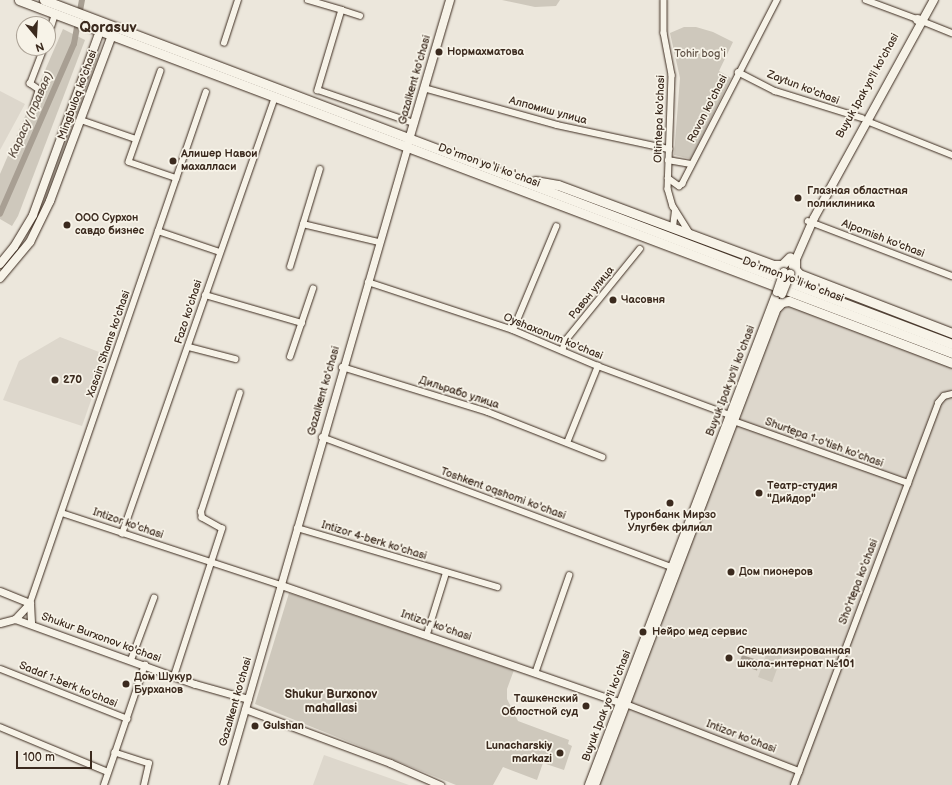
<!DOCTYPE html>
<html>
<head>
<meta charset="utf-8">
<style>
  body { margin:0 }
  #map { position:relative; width:952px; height:785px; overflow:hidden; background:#ece7dc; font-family:"Balsamiq Sans",sans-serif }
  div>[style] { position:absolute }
  .built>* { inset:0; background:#ddd7cc }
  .green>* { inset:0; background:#cec8bc; transform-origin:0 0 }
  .water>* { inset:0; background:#a89f93; transform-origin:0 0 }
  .canal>* { height:5.5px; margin:-2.75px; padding:0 2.75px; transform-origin:2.75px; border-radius:2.75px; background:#a89f93 }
  .roads { filter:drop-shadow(0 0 1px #3b2a1e) drop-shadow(0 0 1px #3b2a1e) }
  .minor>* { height:5.5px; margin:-2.75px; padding:0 2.75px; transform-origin:2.75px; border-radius:2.75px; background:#f7f3e8 }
  .tertiary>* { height:7px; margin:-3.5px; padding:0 3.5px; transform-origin:3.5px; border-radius:3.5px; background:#f7f3e8 }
  .secondary>* { height:8px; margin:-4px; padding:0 4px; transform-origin:4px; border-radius:4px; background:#f7f3e8 }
  .primary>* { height:9px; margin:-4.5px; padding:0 4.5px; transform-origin:4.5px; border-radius:4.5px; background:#f7f3e8 }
  .bridges { filter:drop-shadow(0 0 1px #3b2a1e) drop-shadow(0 0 1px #3b2a1e) }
  .secondary-bridge>* { height:8px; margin:-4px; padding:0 4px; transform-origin:4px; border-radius:4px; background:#f7f3e8 }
  .dots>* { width:11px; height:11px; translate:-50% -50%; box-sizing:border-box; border:2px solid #f7f3e8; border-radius:50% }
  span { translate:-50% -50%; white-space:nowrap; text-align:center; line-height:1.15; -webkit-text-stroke:3.5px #f7f3e8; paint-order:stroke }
  .poi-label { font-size:11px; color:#3b2a1e; font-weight:700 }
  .left { translate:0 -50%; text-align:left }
  .right { translate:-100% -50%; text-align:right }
  .park-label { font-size:11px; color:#605246 }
  .street-label { font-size:11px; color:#3b2a1e }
  .water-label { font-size:12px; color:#615347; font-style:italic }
  .neighbourhood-label { font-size:12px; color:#3b2a1e; font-weight:700 }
  .district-label { font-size:15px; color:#3b2a1e; font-weight:700 }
  .north { position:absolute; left:16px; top:16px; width:40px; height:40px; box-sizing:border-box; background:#f7f3e8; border:1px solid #aca397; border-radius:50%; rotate:162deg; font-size:11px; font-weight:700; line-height:16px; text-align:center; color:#3b2a1e }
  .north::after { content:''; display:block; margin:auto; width:14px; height:18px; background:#3b2a1e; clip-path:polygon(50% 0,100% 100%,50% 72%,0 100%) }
  .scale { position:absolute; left:16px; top:751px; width:76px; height:18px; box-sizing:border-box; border:2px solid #3b2a1e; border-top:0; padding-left:5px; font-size:12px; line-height:14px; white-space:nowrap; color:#3b2a1e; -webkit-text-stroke:3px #f7f3e8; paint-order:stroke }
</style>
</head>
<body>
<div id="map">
  <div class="built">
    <div style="clip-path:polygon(0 91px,25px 104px,0 150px)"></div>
    <div style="clip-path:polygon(784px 301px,952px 363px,952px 785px,595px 785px)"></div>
    <div style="clip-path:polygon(60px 337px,107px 355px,82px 426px,3px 400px,19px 361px)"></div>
    <div style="clip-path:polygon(324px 755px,409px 785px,313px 785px)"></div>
  </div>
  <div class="green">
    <div style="clip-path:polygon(502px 0,560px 0,556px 6px,535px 7px)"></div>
    <div style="clip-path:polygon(684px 27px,696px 27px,713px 32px,733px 42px,719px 71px,731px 78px,691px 159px,674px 155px,680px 78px,670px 33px)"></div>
    <div style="clip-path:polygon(63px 29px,85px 40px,18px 216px,12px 226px,0 219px,0 174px)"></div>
    <div style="clip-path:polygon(97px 52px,101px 54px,79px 115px,74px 113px)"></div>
    <div style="clip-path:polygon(72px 121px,76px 122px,50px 192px,32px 231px,29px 230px,44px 198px)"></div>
    <div style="clip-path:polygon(289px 593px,514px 670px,507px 689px,507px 699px,518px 721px,569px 740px,568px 744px,572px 746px,564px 770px,543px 763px,537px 780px,503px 767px,493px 785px,456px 785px,255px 704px)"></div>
    <div style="left:769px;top:647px;width:15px;height:32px;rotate:20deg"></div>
  </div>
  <div class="water">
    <div style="left:742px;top:655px;width:19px;height:10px;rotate:18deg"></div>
  </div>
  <div class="canal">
    <div style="left:0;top:214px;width:185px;rotate:-66.5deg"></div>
    <div style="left:74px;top:44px;width:45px;rotate:-79.7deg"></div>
  </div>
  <div class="roads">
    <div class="minor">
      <div style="left:308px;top:0;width:35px;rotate:16deg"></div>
      <div style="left:342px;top:10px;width:84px;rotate:106.7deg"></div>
      <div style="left:318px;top:90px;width:102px;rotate:19deg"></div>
      <div style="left:664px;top:0;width:33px;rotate:90deg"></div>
      <div style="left:664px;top:33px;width:43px;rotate:79.2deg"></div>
      <div style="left:672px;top:75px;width:114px;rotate:92deg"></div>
      <div style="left:668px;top:189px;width:18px;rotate:74deg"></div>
      <div style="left:673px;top:206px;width:32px;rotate:58deg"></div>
      <div style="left:866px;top:0;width:54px;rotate:20.4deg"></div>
      <div style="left:342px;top:10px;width:19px;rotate:18deg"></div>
      <div style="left:922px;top:21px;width:32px;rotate:22deg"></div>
      <div style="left:48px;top:37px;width:24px;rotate:-73deg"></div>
      <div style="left:224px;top:43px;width:45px;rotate:-72deg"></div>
      <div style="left:161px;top:71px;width:96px;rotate:109.4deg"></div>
      <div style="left:129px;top:162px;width:50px;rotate:18.8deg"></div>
      <div style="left:738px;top:72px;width:42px;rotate:27.2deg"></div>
      <div style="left:775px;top:91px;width:91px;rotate:17.2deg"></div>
      <div style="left:424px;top:88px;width:138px;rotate:15.5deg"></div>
      <div style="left:557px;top:125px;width:115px;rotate:12.1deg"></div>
      <div style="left:33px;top:108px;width:19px;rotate:-72deg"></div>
      <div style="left:39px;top:90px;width:11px;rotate:-146deg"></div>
      <div style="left:30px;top:84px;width:39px;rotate:-69deg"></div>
      <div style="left:81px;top:120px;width:58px;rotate:19.1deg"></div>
      <div style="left:867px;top:121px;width:92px;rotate:21.8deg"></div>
      <div style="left:668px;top:160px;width:23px;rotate:10deg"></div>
      <div style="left:668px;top:178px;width:14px;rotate:36deg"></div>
      <div style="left:679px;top:186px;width:4px;rotate:-34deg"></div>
      <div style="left:682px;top:184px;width:207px;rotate:-62.7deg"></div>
      <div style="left:808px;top:221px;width:154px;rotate:20.9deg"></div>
      <div style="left:303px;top:224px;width:78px;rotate:13.3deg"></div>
      <div style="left:673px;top:227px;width:16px;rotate:-83deg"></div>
      <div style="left:158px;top:231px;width:65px;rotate:18.7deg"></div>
      <div style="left:290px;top:267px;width:102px;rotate:-73deg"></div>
      <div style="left:368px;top:282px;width:153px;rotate:18.3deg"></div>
      <div style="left:513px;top:330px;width:92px;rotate:23deg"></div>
      <div style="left:598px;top:366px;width:141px;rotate:20.4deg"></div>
      <div style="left:205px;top:295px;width:101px;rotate:16.1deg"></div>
      <div style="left:513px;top:330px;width:112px;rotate:-67.3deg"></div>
      <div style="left:189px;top:347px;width:48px;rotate:14.6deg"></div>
      <div style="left:562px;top:351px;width:12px;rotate:-70deg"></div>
      <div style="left:566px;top:340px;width:117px;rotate:-50.9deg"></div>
      <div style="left:290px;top:357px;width:72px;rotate:-71.3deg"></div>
      <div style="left:342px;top:367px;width:153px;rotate:17.1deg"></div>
      <div style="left:488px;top:412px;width:123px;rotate:21.5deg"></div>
      <div style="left:734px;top:421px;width:185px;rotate:19.6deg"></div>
      <div style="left:322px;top:437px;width:376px;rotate:20.4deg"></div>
      <div style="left:567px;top:443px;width:83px;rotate:-68.1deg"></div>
      <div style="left:62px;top:513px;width:231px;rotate:18.2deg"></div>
      <div style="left:297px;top:528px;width:209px;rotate:16.4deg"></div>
      <div style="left:122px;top:534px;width:463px;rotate:-70.7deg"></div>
      <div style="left:30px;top:603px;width:540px;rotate:-71deg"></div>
      <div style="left:427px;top:634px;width:64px;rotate:-72.7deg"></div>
      <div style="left:131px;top:660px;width:66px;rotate:-69.6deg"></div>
      <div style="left:1px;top:669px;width:136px;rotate:21.5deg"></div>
      <div style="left:536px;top:671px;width:101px;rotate:-70.8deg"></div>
      <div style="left:174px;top:676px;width:155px;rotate:-71.9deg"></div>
      <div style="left:222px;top:529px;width:23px;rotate:-151deg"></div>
      <div style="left:202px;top:518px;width:6px;rotate:-99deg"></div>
      <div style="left:201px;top:512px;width:125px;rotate:-71.9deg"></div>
      <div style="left:626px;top:704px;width:186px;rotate:21.2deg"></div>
      <div style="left:0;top:727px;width:117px;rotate:22.6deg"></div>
      <div style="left:104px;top:785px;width:34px;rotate:-71deg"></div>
      <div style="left:144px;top:785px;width:22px;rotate:-77deg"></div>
      <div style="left:149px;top:764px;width:36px;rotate:-162deg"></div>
      <div style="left:115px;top:753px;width:93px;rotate:-71.2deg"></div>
      <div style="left:794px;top:785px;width:408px;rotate:-69.3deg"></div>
      <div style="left:938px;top:403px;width:9px;rotate:-49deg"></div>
      <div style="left:944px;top:396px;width:8px;rotate:-14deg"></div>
    </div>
    <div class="tertiary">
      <div style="left:281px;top:585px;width:364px;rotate:19.1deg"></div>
      <div style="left:0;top:591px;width:32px;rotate:22deg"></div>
      <div style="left:30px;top:603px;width:21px;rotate:87deg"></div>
      <div style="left:15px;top:619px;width:191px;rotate:19.9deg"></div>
      <div style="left:195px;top:684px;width:55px;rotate:15.8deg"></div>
      <div style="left:0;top:623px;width:16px;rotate:-15deg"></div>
      <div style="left:15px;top:619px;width:22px;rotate:-47deg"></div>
      <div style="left:245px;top:709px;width:155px;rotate:20.4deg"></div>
      <div style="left:390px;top:763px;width:55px;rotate:23.7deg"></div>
      <div style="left:223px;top:785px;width:663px;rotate:-73.89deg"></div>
    </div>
    <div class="secondary">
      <div style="left:408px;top:143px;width:149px;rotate:-73.6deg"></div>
      <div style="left:0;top:264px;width:22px;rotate:-51deg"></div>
      <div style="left:14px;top:247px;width:37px;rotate:-59deg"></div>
      <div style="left:33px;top:215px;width:196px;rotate:-70deg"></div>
      <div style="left:100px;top:31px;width:6px;rotate:-39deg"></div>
      <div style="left:793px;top:266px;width:52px;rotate:-66.4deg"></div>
      <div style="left:814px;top:218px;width:249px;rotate:-61.2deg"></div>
      <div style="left:0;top:278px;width:47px;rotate:-50.2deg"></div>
      <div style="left:30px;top:242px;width:46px;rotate:-64deg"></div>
      <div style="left:50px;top:201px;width:177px;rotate:-69.5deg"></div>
      <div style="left:112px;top:35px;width:4px;rotate:-104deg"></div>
      <div style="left:589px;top:785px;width:528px;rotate:-69.13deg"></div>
      <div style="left:595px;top:785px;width:516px;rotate:-69.11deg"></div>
    </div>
    <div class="primary">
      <div style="left:19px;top:0;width:998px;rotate:20.72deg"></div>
      <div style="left:44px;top:0;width:971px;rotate:20.75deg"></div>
      <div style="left:917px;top:19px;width:5px;rotate:22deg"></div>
      <div style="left:535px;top:181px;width:23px;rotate:10deg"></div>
      <div style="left:558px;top:185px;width:229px;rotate:20.4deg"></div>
      <div style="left:773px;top:265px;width:9px"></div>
      <div style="left:782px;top:265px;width:11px;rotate:-45deg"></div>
      <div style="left:795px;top:259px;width:10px;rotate:90deg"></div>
      <div style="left:795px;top:269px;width:6px;rotate:51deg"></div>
      <div style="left:799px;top:274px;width:164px;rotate:21.1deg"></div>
      <div style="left:777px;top:307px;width:7px;rotate:-45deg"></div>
      <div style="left:782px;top:302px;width:7px;rotate:-8deg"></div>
      <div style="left:789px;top:301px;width:174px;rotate:20.8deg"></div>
    </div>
  </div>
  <div class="bridges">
    <div class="secondary-bridge">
      <div style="left:777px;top:292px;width:21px;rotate:-71deg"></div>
      <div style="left:782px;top:294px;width:22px;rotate:-68deg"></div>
    </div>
  </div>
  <div class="dots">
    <div style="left:439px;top:52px;background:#3b2a1e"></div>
    <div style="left:173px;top:161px;background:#3b2a1e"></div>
    <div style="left:798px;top:198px;background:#3b2a1e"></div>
    <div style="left:67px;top:225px;background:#3b2a1e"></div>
    <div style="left:613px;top:300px;background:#3b2a1e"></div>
    <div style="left:55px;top:380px;background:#3b2a1e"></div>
    <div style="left:759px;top:493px;background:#3b2a1e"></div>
    <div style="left:670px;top:503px;background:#3b2a1e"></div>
    <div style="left:731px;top:572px;background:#3b2a1e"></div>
    <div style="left:643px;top:632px;background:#3b2a1e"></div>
    <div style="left:729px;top:658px;background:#3b2a1e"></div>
    <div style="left:126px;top:684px;background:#3b2a1e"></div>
    <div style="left:586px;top:706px;background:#3b2a1e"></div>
    <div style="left:255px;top:726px;background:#3b2a1e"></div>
    <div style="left:560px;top:753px;background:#3b2a1e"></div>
  </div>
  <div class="poi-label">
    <span class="left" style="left:447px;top:52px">Нормахматова</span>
    <span class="left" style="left:181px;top:161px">Алишер Навои<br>махалласи</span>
    <span class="left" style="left:807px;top:198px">Глазная областная<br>поликлиника</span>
    <span class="left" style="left:75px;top:225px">ООО Сурхон<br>савдо бизнес</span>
    <span class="left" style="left:621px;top:300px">Часовня</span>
    <span class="left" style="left:63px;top:380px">270</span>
    <span class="left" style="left:767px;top:493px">Театр-студия<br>"Дийдор"</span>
    <span style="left:670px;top:522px">Туронбанк Мирзо<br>Улугбек филиал</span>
    <span class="left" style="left:739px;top:572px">Дом пионеров</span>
    <span class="left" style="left:652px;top:632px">Нейро мед сервис</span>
    <span class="left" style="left:737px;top:658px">Специализированная<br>школа-интернат №101</span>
    <span class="left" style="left:134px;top:684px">Дом Шукур<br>Бурханов</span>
    <span class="right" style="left:578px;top:706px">Ташкенский<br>Облостной суд</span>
    <span class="left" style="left:263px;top:726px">Gulshan</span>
    <span class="right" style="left:552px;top:753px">Lunacharskiy<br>markazi</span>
  </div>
  <div class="park-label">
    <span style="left:700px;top:54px">Tohir bog‘i</span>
  </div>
  <div class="street-label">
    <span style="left:415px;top:80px;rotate:-74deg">Gazalkent ko'chasi</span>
    <span style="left:868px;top:86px;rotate:-61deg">Buyuk Ipak yo'li ko'chasi</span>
    <span style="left:803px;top:88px;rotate:21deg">Zaytun ko'chasi</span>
    <span style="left:78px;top:95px;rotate:-70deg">Mingbuloq ko'chasi</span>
    <span style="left:708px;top:109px;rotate:-63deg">Ravon ko'chasi</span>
    <span style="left:548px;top:111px;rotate:15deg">Алпомиш улица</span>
    <span style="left:660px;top:119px;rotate:-88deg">Oltintepa ko'chasi</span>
    <span style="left:489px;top:166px;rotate:20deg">Do‘rmon yo‘li ko‘chasi</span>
    <span style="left:883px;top:239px;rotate:21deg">Alpomish ko'chasi</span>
    <span style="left:793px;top:280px;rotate:21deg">Do‘rmon yo‘li ko‘chasi</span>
    <span style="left:592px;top:293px;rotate:-51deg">Равон улица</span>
    <span style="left:189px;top:312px;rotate:-72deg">Fazo ko'chasi</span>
    <span style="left:553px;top:337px;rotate:22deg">Oyshaxonum ko'chasi</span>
    <span style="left:109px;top:344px;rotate:-71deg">Xasain Shams ko'chasi</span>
    <span style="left:731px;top:381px;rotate:-69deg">Buyuk Ipak yo'li ko'chasi</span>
    <span style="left:324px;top:391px;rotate:-74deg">Gazalkent ko'chasi</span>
    <span style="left:459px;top:393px;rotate:18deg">Дильрабо улица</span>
    <span style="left:824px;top:443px;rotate:20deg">Shurtepa 1-o'tish ko'chasi</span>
    <span style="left:503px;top:494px;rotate:20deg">Toshkent oqshomi ko'chasi</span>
    <span style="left:128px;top:524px;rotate:19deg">Intizor ko'chasi</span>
    <span style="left:374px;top:541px;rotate:17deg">Intizor 4-berk ko'chasi</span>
    <span style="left:859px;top:582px;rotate:-69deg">Sho'rtepa ko'chasi</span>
    <span style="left:436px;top:626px;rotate:19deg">Intizor ko'chasi</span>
    <span style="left:101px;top:638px;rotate:20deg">Shukur Burxonov ko'chasi</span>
    <span style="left:68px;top:685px;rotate:22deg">Sadaf 1-berk ko'chasi</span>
    <span style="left:236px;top:702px;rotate:-74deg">Gazalkent ko'chasi</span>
    <span style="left:607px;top:706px;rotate:-69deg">Buyuk Ipak yo'li ko'chasi</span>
    <span style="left:741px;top:737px;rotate:21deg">Intizor ko'chasi</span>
  </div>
  <div class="water-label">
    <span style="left:31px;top:115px;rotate:-66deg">Карасу (правая)</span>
  </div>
  <div class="neighbourhood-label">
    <span style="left:331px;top:702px">Shukur Burxonov<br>mahallasi</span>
  </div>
  <div class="district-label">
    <span style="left:108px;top:28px">Qorasuv</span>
  </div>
  <div class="north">N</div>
  <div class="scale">100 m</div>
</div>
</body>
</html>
